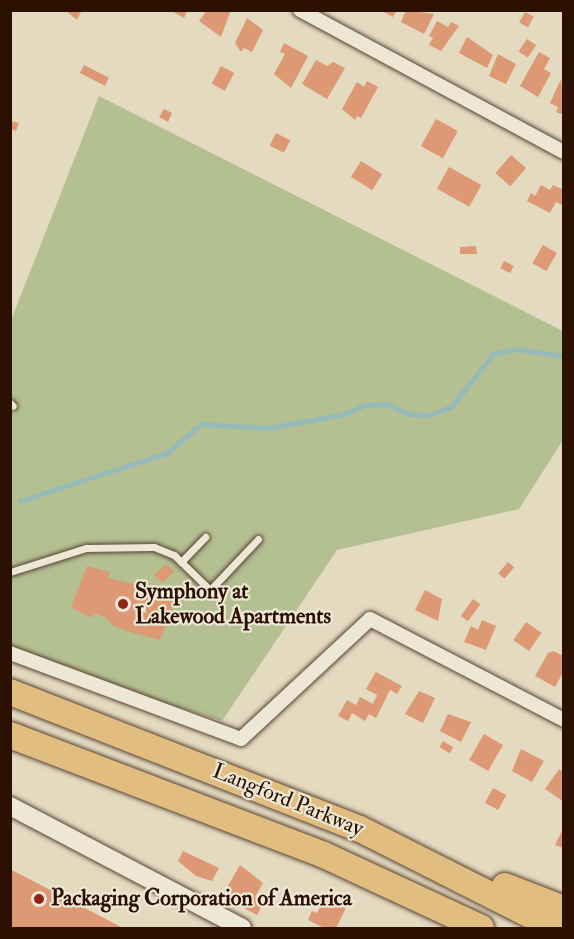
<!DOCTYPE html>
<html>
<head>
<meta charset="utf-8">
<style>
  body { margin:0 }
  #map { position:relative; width:574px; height:939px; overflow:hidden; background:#e3dac0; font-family:"IM FELL Double Pica",serif }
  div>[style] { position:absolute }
  .green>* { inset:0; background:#b4c092 }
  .stream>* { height:4.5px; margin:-2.25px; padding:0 2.25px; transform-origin:2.25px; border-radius:2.25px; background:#96bab8 }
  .building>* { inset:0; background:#dd9973; transform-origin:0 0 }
  .roads { filter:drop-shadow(0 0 2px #5a4332) drop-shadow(0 0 2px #5a4332) }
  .service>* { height:7px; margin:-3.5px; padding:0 3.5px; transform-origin:3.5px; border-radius:3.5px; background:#ede7d6 }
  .minor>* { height:14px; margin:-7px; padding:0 7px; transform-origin:7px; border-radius:7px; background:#ede7d6 }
  .tertiary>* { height:18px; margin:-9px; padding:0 9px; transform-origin:9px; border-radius:9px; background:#ede7d6 }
  .motorway>* { height:26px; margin:-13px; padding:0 13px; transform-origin:13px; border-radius:13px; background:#e2bd80 }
  .dots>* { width:16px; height:16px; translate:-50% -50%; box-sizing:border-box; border:3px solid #ede7d6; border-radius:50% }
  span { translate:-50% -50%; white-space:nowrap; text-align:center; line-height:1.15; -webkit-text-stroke:4.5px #ede7d6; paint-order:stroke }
  .poi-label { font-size:22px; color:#2c1102; font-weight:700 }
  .left { translate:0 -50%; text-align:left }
  .street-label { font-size:22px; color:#2c1102 }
  .frame { position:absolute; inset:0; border:12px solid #2c1102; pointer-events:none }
</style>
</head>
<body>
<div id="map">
  <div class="green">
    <div style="clip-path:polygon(99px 96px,563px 331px,563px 440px,519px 509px,337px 550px,222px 721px,11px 654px,10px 323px)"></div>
  </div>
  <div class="stream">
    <div style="left:20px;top:501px;width:155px;rotate:-18.1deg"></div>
    <div style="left:167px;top:453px;width:45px;rotate:-40.5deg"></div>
    <div style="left:201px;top:424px;width:67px;rotate:3.4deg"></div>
    <div style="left:268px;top:428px;width:78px;rotate:-10.3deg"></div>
    <div style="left:345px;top:414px;width:22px;rotate:-24deg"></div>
    <div style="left:365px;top:405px;width:23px;rotate:-2deg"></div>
    <div style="left:388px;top:404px;width:23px;rotate:25deg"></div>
    <div style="left:409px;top:414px;width:22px;rotate:3deg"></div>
    <div style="left:431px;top:415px;width:23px;rotate:-23deg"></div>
    <div style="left:452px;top:406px;width:68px;rotate:-51.6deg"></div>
    <div style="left:494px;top:353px;width:22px;rotate:-10deg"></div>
    <div style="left:516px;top:349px;width:49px;rotate:8.3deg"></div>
  </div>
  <div class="building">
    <div style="clip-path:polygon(65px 10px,82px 10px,77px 20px)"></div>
    <div style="clip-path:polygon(170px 10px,188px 10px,184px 18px)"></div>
    <div style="clip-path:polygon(207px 10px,231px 10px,221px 37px,199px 21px)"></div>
    <div style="clip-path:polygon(380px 10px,397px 10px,393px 17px)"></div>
    <div style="clip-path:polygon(406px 10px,434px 14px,424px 34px,401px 22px)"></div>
    <div style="left:525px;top:12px;width:10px;height:12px;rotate:29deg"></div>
    <div style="clip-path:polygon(247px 18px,263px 30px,252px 52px,244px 48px,241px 52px,235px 43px)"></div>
    <div style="clip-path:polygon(437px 21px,448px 27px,451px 22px,459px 26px,441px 51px,429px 45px,433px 38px,429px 36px)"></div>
    <div style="clip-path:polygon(467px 37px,493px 55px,487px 68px,459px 53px)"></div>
    <div style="left:527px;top:39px;width:11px;height:15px;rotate:34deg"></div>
    <div style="clip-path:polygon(284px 43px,308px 56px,291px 88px,274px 74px,285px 54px,280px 52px)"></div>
    <div style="clip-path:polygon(539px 52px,550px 58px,544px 69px,551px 73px,538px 97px,520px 86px)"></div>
    <div style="clip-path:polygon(498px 54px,516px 64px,506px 84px,489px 76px)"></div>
    <div style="clip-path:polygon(316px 60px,327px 66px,333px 62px,345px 68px,327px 99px,302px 84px)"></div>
    <div style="left:84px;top:65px;width:28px;height:9px;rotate:27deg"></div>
    <div style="left:221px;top:66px;width:15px;height:20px;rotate:28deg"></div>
    <div style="clip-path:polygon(561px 79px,564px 110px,561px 114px,556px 112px,558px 107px,550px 103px)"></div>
    <div style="clip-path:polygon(367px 81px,378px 87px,361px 118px,357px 116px,355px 120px,342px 109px,357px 82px,364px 87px)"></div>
    <div style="clip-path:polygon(164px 109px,172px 113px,168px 122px,159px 117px)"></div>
    <div style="left:436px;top:119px;width:25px;height:31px;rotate:29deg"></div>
    <div style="clip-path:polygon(10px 121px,19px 123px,16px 131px,10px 129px)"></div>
    <div style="left:276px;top:133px;width:16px;height:14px;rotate:27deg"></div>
    <div style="left:511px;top:155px;width:20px;height:24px;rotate:41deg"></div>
    <div style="left:361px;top:161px;width:25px;height:19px;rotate:32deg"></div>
    <div style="left:449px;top:167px;width:37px;height:25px;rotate:29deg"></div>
    <div style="clip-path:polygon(541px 185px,550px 190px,553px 185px,564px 190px,564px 206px,556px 202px,550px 213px,527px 201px,531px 193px,535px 196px)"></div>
    <div style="left:543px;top:245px;width:16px;height:21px;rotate:30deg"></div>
    <div style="clip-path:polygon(476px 246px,477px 254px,460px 254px,460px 247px)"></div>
    <div style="left:504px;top:261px;width:11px;height:8px;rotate:27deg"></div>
    <div style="left:508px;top:562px;width:8px;height:15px;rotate:40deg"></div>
    <div style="clip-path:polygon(166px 564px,174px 571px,163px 583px,154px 575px)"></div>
    <div style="clip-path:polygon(87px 566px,110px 572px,108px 578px,138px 585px,154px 594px,155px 591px,175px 601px,160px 640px,130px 632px,113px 626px,107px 618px,94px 613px,92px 618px,71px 607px)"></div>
    <div style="clip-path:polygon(425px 590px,442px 599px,438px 621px,415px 610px)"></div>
    <div style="left:473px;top:599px;width:9px;height:21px;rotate:36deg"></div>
    <div style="clip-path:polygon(482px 620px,496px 626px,486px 650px,464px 642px,471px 626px,478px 630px)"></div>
    <div style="left:526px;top:622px;width:19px;height:22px;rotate:35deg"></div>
    <div style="clip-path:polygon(554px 651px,563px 656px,564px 661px,564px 671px,555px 687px,535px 676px,548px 653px)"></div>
    <div style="clip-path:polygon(376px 672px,402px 686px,397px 694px,390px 690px,376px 718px,369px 714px,365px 721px,352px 713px,348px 721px,338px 716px,347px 700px,356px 705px,360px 697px,373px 704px,377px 695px,366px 689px)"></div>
    <div style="clip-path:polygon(419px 691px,435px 698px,423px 723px,405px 714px)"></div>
    <div style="clip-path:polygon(448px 714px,471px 722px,461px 742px,440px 731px)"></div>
    <div style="left:484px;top:734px;width:22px;height:30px;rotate:30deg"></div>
    <div style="left:443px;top:741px;width:12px;height:7px;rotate:31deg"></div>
    <div style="clip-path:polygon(521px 749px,544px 761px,532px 782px,512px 771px)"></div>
    <div style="clip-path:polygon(559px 769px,564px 772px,564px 802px,545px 789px)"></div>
    <div style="left:493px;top:788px;width:15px;height:17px;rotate:28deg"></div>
    <div style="clip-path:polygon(564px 827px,564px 847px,563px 848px,555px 845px)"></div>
    <div style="clip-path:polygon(183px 851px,219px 868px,212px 881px,196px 876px,178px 861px)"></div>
    <div style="clip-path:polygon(240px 865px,263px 883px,255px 897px,264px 902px,257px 915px,222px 896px)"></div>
    <div style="clip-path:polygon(10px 869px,123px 928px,10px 928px)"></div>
    <div style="clip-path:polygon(324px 900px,346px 908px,336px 928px,324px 928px,308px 920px,312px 911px,317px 913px)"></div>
  </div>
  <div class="roads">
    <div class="service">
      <div style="left:10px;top:403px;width:4px;rotate:45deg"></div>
      <div style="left:181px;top:562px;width:35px;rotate:-46deg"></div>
      <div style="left:10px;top:572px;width:80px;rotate:-17.5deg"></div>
      <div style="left:86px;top:548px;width:68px;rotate:-0.8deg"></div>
      <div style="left:154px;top:547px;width:22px;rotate:22deg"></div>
      <div style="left:174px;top:555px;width:50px;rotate:44.2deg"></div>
      <div style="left:210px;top:590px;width:70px;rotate:-46.7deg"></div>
    </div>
    <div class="minor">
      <div style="left:300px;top:10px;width:300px;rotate:28.3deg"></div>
      <div style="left:10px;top:653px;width:246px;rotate:20.4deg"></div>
      <div style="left:241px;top:739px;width:176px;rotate:-42.9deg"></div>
      <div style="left:370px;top:619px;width:219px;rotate:27.5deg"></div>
    </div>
    <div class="tertiary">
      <div style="left:10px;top:806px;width:262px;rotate:27.7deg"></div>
    </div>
    <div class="motorway">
      <div style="left:10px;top:692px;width:376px;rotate:21.4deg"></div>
      <div style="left:360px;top:829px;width:220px;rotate:26.8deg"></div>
      <div style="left:10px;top:735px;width:336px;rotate:20.9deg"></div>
      <div style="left:324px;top:855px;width:173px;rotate:24.9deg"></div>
      <div style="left:505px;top:886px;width:63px;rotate:21.3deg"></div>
    </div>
  </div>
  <div class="dots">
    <div style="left:123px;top:604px;background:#8f2418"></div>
    <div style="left:39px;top:899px;background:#8f2418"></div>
  </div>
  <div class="poi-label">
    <span class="left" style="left:135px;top:604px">Symphony at<br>Lakewood Apartments</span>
    <span class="left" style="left:51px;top:899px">Packaging Corporation of America</span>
  </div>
  <div class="street-label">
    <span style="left:288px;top:800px;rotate:22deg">Langford Parkway</span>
  </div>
  <div class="frame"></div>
</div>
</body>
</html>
